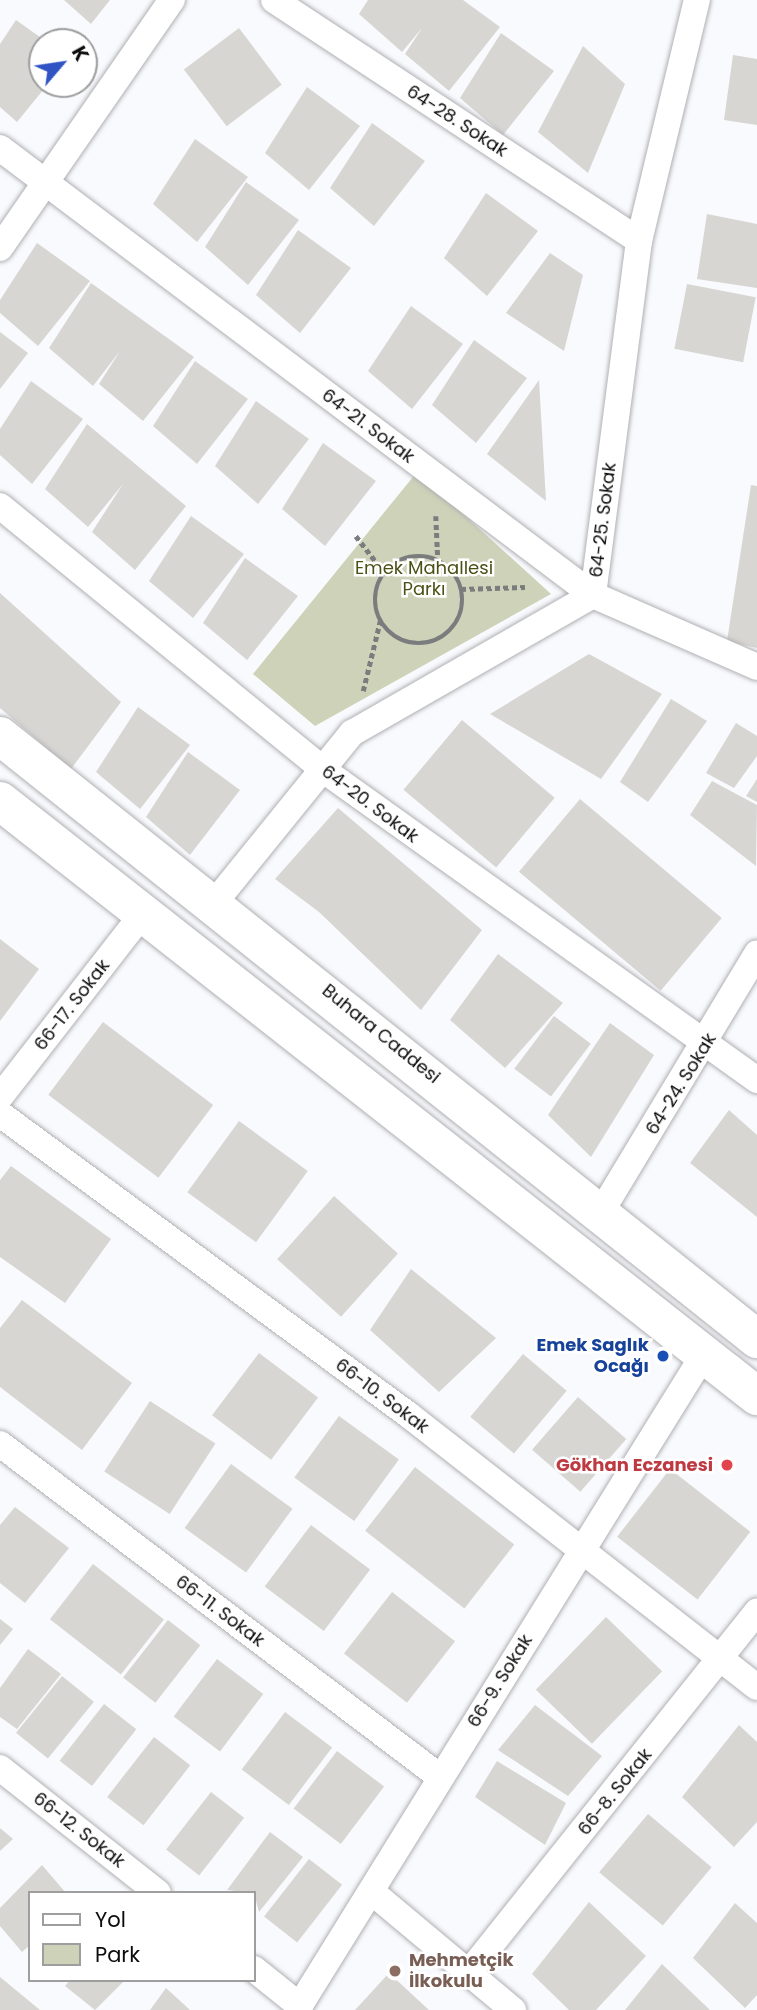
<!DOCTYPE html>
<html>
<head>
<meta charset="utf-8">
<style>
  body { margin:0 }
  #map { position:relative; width:757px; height:2010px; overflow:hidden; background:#f9fafd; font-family:Poppins,sans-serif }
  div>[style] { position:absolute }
  .green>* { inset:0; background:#ced2b8 }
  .building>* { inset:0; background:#d8d6d3; transform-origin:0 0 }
  .path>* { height:4.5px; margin-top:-2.25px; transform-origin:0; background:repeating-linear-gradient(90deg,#7b7c7e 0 5px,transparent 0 8.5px) }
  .path>.ring { margin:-2.25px; padding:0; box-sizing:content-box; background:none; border:4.5px solid #7b7c7e; border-radius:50% }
  .roads { filter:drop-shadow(0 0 2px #b0b0b4) drop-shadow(0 0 2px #b0b0b4) }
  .minor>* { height:26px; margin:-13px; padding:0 13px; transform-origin:13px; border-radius:13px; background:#fff }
  .primary>* { height:38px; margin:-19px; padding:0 19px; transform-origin:19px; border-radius:19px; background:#fff }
  .dots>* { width:19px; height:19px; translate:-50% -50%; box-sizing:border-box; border:4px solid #fff; border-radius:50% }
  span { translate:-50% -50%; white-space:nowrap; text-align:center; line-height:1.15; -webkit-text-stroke:5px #fff; paint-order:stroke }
  .street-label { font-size:18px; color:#0c0c0d }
  .park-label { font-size:18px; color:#4b5015 }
  .transit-label { font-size:18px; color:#164399; font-weight:700 }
  .right { translate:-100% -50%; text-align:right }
  .health-label { font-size:18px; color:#be3a42; font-weight:700 }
  .education-label { font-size:18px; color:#785e54; font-weight:700 }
  .left { translate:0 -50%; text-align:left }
  .legend { position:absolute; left:28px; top:1891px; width:228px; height:91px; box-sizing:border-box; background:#fff; border:2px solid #9e9e9e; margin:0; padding:9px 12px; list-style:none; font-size:21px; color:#0c0c0d }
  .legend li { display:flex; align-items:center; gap:14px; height:35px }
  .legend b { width:35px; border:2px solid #9e9e9e }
  .north { position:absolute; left:28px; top:28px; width:70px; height:70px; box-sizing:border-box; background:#fff; border:2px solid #9e9e9e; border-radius:50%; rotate:61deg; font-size:19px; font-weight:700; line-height:28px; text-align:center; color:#0c0c0d }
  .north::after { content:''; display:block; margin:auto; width:24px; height:32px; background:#3054c4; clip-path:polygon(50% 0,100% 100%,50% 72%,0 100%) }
</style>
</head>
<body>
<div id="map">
  <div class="green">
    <div style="clip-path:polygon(417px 472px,551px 594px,315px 726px,253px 674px)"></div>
  </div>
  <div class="building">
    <div style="clip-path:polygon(64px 0,110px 0,91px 24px)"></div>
    <div style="clip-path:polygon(368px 0,463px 0,500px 27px,449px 91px,405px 54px,422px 28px,402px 52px,359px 14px)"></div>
    <div style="clip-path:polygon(16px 20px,47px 42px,42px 84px,48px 84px,17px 122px,0 107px,0 44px)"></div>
    <div style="left:239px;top:28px;width:71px;height:69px;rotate:53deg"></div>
    <div style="clip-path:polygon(501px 33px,554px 71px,503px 135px,460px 98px)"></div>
    <div style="clip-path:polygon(583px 46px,625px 84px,588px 173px,538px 132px)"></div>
    <div style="clip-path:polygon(733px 55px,757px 59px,757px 125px,724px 120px)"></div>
    <div style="clip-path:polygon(307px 87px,360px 126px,309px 190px,265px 153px)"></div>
    <div style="clip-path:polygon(372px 123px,425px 161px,374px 226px,330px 188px)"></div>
    <div style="clip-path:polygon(195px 139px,248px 177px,197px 242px,153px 204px)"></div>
    <div style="clip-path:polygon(246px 182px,299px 220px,248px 285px,205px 247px)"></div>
    <div style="clip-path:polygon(486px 193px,538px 231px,487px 296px,444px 258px)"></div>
    <div style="clip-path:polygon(707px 214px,757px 224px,757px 288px,697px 279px)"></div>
    <div style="clip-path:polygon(298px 230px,351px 268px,300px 333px,256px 295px)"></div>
    <div style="clip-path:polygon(37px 243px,90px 281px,38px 346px,0 313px,0 300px)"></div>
    <div style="clip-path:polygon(550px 253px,583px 275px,564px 351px,506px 313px)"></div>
    <div style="clip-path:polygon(91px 283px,194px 357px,143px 421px,99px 384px,120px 351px,93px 386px,49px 348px)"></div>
    <div style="left:687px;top:284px;width:70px;height:66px;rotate:11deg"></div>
    <div style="clip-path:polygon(411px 306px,463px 344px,412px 409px,368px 371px)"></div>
    <div style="clip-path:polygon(0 332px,28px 353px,0 389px)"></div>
    <div style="clip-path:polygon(474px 340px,527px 378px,476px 443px,432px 405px)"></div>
    <div style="clip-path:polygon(195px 361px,248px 399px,197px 464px,153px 426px)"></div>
    <div style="clip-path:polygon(539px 380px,546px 501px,487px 454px)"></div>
    <div style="clip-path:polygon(31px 381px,83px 419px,32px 484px,0 455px,0 429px)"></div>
    <div style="clip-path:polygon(256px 401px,309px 439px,258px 504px,215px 466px)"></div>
    <div style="clip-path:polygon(87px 424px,186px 506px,135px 570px,92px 532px,123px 484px,88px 527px,45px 489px)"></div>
    <div style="clip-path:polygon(323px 443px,376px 481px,325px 546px,282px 509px)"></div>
    <div style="clip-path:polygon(751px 485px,757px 486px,757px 648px,727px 641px)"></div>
    <div style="clip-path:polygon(191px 516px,244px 554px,193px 618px,149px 581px)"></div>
    <div style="clip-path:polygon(245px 558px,298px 596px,247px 660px,203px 623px)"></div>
    <div style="clip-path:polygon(0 593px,121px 702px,71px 769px,0 708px)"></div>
    <div style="clip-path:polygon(589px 654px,662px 694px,601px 779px,490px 714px)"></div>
    <div style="clip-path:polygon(671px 699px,707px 721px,648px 802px,620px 782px)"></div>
    <div style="clip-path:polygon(138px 707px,190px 745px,140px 809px,96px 772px)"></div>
    <div style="left:462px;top:720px;width:121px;height:91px;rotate:40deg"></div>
    <div style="clip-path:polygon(736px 723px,757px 736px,757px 756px,734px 788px,706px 773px)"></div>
    <div style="clip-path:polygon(188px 752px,240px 790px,190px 855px,146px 817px)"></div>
    <div style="clip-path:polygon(757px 779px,757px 802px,746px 796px)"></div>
    <div style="clip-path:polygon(712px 781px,757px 805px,756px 866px,690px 815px)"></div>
    <div style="left:580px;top:799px;width:185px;height:95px;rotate:40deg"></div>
    <div style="clip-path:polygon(338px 808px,482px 930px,421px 1010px,319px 912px,275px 879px)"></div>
    <div style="clip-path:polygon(0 939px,39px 969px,0 1021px)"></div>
    <div style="clip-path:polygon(498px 954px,563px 1003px,505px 1068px,450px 1020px)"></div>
    <div style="left:554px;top:1016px;width:46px;height:66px;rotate:37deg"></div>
    <div style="left:103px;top:1022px;width:138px;height:91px;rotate:37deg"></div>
    <div style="clip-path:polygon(610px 1023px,654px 1055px,591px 1157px,548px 1115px)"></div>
    <div style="clip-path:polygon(729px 1110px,757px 1135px,757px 1217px,690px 1163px)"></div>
    <div style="left:239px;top:1121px;width:85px;height:88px;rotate:36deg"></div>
    <div style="clip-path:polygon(11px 1166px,111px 1239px,65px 1303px,0 1257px,0 1180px)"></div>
    <div style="left:334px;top:1196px;width:86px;height:85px;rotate:42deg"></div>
    <div style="clip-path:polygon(411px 1269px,496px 1338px,439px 1392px,370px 1330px)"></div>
    <div style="clip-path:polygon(22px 1300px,132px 1383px,82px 1450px,0 1387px,0 1328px)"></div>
    <div style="left:259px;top:1353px;width:74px;height:78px;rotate:37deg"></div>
    <div style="left:523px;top:1354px;width:57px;height:82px;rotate:40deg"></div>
    <div style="left:578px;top:1397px;width:64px;height:70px;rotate:41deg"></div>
    <div style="left:150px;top:1401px;width:78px;height:84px;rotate:33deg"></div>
    <div style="left:339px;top:1416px;width:74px;height:76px;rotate:36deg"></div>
    <div style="left:231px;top:1464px;width:76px;height:79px;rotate:36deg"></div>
    <div style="left:415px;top:1467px;width:126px;height:81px;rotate:38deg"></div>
    <div style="left:670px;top:1469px;width:102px;height:86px;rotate:38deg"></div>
    <div style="clip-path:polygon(15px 1507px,69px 1548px,25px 1603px,0 1583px,0 1525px)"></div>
    <div style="left:311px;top:1525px;width:74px;height:77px;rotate:37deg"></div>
    <div style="left:93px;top:1564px;width:90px;height:70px;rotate:38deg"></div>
    <div style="left:392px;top:1592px;width:80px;height:78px;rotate:38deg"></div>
    <div style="left:606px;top:1617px;width:78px;height:101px;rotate:44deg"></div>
    <div style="clip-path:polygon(0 1619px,13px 1629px,0 1645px)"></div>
    <div style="left:168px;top:1620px;width:41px;height:73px;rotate:38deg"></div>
    <div style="clip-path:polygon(28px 1649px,61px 1674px,17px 1729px,0 1717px,0 1688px)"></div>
    <div style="left:217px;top:1659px;width:58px;height:72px;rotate:37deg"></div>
    <div style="left:62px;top:1676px;width:41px;height:73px;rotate:39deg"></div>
    <div style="left:104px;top:1704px;width:41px;height:72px;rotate:38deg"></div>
    <div style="clip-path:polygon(535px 1705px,602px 1756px,568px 1796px,498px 1750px)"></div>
    <div style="left:285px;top:1712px;width:59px;height:72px;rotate:37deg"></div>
    <div style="clip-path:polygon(739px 1725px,757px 1742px,757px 1822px,734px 1847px,682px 1797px)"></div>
    <div style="left:154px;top:1737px;width:46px;height:76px;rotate:38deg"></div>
    <div style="left:337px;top:1751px;width:59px;height:72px;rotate:37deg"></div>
    <div style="clip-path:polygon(497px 1761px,566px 1803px,545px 1845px,475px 1797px)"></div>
    <div style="left:211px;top:1792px;width:42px;height:73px;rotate:38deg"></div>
    <div style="left:648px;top:1814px;width:83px;height:76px;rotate:40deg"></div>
    <div style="clip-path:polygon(0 1828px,13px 1839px,0 1851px)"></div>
    <div style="clip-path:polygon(270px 1832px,303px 1857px,259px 1912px,254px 1893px,227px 1890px)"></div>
    <div style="left:309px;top:1859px;width:42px;height:73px;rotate:38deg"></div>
    <div style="clip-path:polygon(42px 1865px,66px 1893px,30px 1893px,30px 1945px,22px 1952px,0 1926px,0 1908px)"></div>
    <div style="clip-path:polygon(589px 1902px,646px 1956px,596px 2010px,569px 2010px,532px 1974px)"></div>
    <div style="clip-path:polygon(735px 1903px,757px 1923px,757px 1995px,745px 2008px,693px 1958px)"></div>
    <div style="clip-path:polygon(662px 1964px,710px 2010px,625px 2010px)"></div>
    <div style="clip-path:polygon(389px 1973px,429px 2010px,355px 2010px)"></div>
    <div style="clip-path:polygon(0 1977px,40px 2010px,0 2010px)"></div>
    <div style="clip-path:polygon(70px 1980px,125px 1980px,95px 2010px,65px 1986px)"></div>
    <div style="clip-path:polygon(166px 1988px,190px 2010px,150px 2010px)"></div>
  </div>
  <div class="path">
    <div style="left:436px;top:516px;width:44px;rotate:87.4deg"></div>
    <div style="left:356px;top:536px;width:46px;rotate:52.1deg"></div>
    <div class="ring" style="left:375px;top:556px;width:83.5px;height:83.5px"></div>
    <div style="left:461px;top:589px;width:64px;rotate:-1.8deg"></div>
    <div style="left:363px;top:691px;width:72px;rotate:-76.3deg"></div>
  </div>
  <div class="roads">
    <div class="minor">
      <div style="left:274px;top:0;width:437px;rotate:33.4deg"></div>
      <div style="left:0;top:148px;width:743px;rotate:37.01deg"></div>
      <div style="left:593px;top:595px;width:179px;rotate:23.7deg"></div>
      <div style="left:0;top:248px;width:302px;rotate:-55.3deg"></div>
      <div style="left:0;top:506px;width:416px;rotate:39.2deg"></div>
      <div style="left:322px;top:769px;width:535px;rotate:35.56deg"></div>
      <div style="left:215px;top:902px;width:218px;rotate:-51deg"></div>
      <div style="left:352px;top:733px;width:278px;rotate:-29.8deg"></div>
      <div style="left:593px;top:595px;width:357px;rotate:-82.6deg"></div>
      <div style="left:639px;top:241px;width:248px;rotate:-76.5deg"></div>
      <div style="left:0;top:1097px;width:233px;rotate:-52.1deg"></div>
      <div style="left:0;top:1114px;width:509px;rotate:36.37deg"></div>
      <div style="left:410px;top:1416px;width:440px;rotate:38deg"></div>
      <div style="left:601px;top:1212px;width:302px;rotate:-58.9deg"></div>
      <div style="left:0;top:1444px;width:552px;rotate:37.12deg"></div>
      <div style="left:0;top:1768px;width:201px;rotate:38.3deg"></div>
      <div style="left:372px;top:1892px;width:184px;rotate:39.9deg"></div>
      <div style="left:254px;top:1969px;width:59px;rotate:38.8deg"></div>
      <div style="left:470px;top:1971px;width:460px;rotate:-51.4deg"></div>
      <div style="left:297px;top:2010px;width:772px;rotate:-58.18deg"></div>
    </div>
    <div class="primary">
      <div style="left:0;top:736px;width:968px;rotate:38.54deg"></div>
      <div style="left:0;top:801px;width:963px;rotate:38.17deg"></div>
    </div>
  </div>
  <div class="dots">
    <div style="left:663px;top:1356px;background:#1a4fb4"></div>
    <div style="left:727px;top:1465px;background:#e0444e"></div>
    <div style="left:395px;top:1971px;background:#8d6e63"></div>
  </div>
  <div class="street-label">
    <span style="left:457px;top:121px;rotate:33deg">64-28. Sokak</span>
    <span style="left:368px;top:426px;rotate:37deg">64-21. Sokak</span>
    <span style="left:603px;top:520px;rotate:-83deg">64-25. Sokak</span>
    <span style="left:370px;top:804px;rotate:37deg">64-20. Sokak</span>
    <span style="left:72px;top:1005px;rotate:-52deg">66-17. Sokak</span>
    <span style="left:381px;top:1034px;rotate:39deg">Buhara Caddesi</span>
    <span style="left:681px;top:1084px;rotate:-58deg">64-24. Sokak</span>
    <span style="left:382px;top:1396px;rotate:37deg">66-10. Sokak</span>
    <span style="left:220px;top:1611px;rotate:37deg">66-11. Sokak</span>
    <span style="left:500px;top:1681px;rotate:-58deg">66-9. Sokak</span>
    <span style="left:615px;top:1792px;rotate:-51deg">66-8. Sokak</span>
    <span style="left:79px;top:1830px;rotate:38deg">66-12. Sokak</span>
  </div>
  <div class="park-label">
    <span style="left:424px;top:579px">Emek Mahallesi<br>Parkı</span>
  </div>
  <div class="transit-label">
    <span class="right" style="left:649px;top:1356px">Emek Saglık<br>Ocağı</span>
  </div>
  <div class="health-label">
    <span class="right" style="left:713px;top:1465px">Gökhan Eczanesi</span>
  </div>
  <div class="education-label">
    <span class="left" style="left:409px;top:1971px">Mehmetçik<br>İlkokulu</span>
  </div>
  <ul class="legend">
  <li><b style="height:9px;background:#fff"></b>Yol</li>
  <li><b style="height:19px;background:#ced2b8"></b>Park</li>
  </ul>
  <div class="north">K</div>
</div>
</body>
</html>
